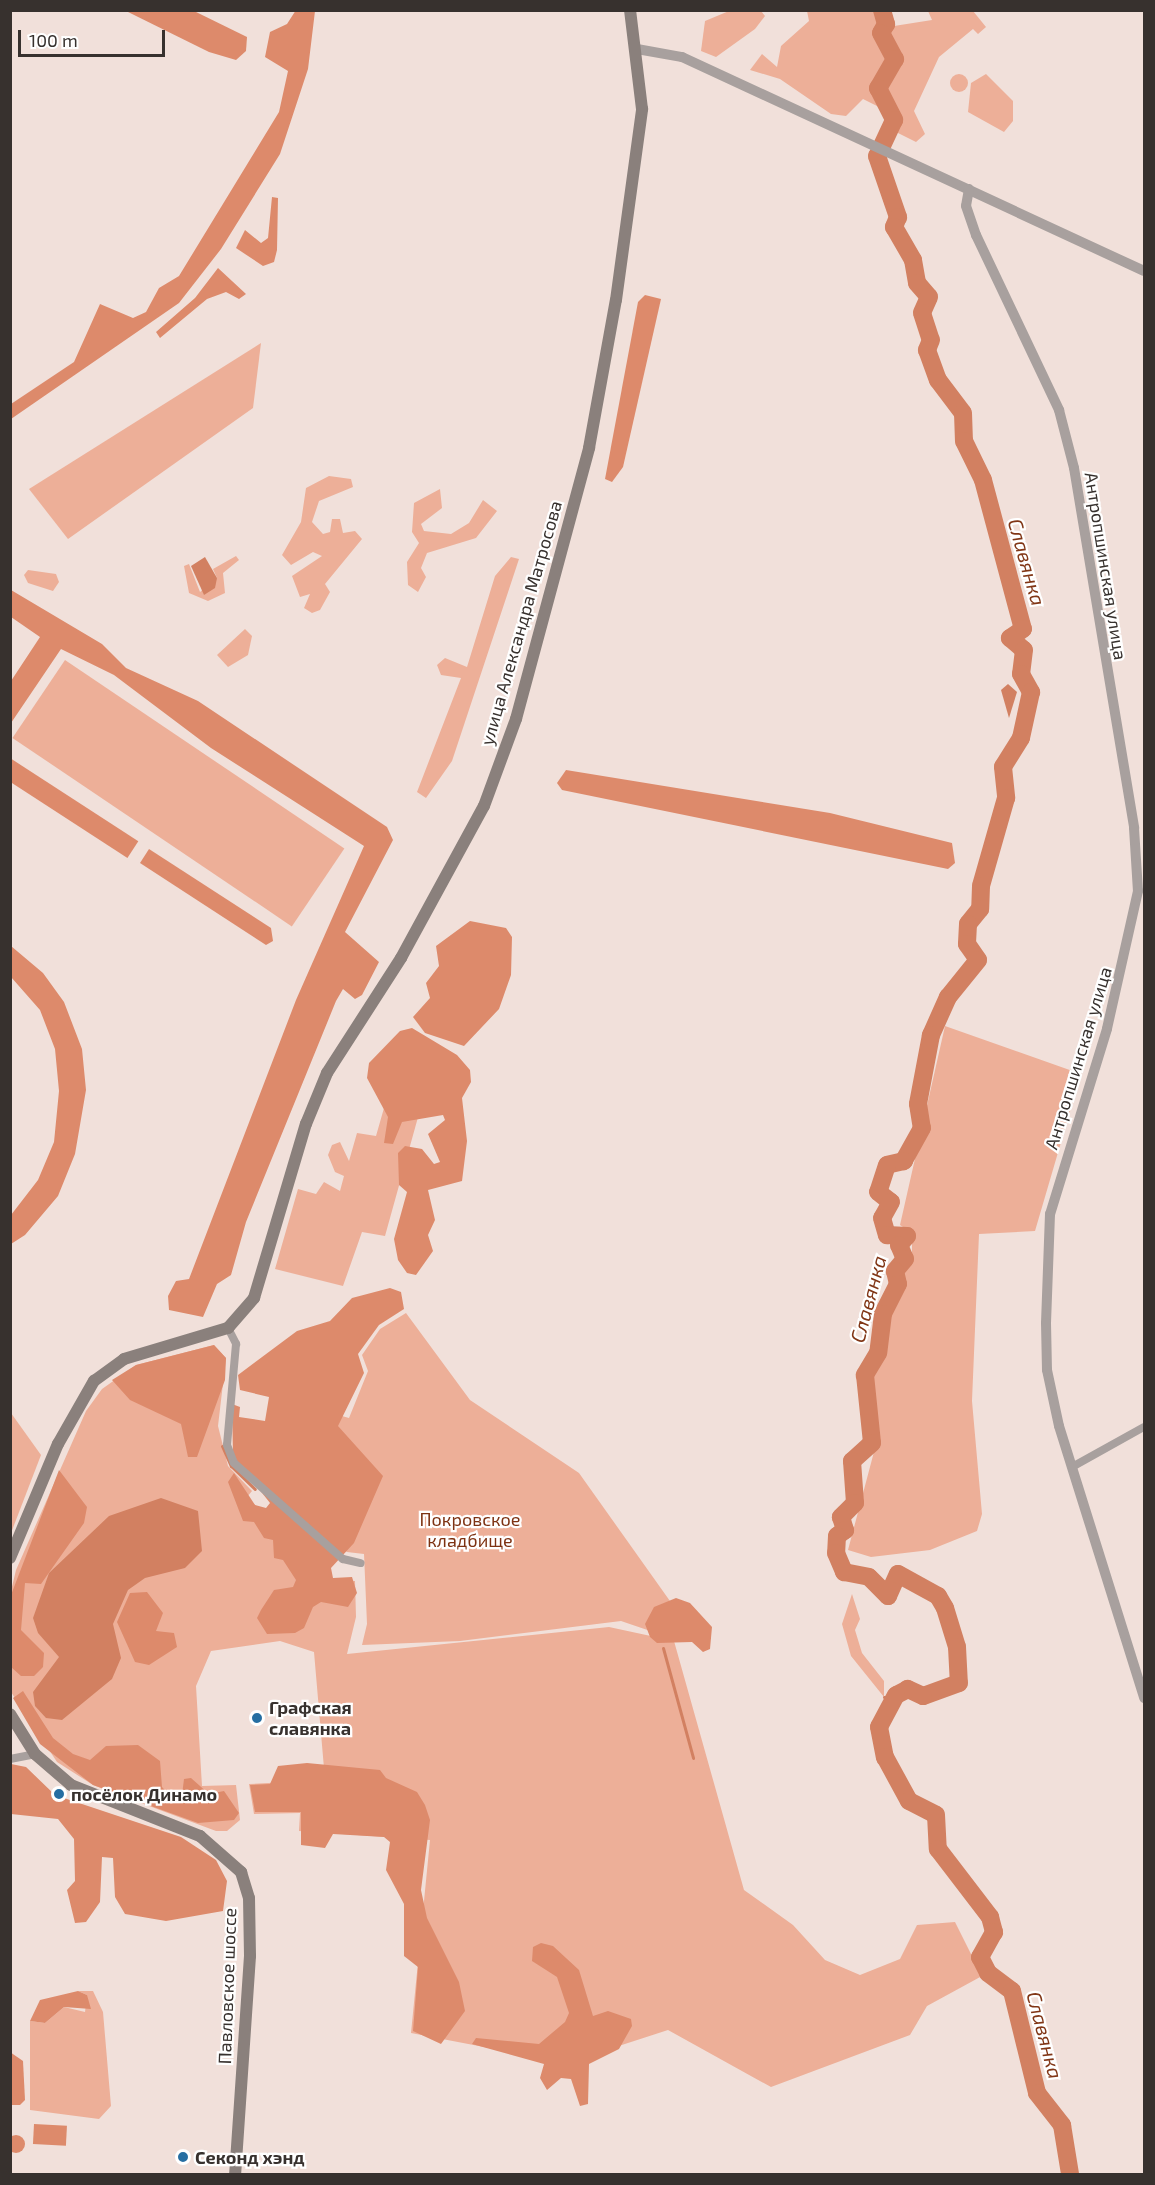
<!DOCTYPE html>
<html>
<head>
<meta charset="utf-8">
<style>
  body { margin:0 }
  #map { position:relative; width:1155px; height:2185px; overflow:hidden; background:#f1e0da; font-family:"Exo 2",sans-serif }
  div>[style] { position:absolute }
  .green>* { inset:0; background:#edaf98; transform-origin:0 0 }
  .round { border-radius:50% }
  .forest>* { inset:0; background:#dd8a6b; transform-origin:0 0 }
  .water>* { inset:0; background:#d28061 }
  .stream>* { height:3px; margin:-1.5px; padding:0 1.5px; transform-origin:1.5px; border-radius:1.5px; background:#d28061 }
  .river>* { height:18px; margin:-9px; padding:0 9px; transform-origin:9px; border-radius:9px; background:#d28061 }
  .minor>* { height:8px; margin:-4px; padding:0 4px; transform-origin:4px; border-radius:4px; background:#a8a09e }
  .tertiary>* { height:10px; margin:-5px; padding:0 5px; transform-origin:5px; border-radius:5px; background:#a8a09e }
  .secondary>* { height:12px; margin:-6px; padding:0 6px; transform-origin:6px; border-radius:6px; background:#8a807c }
  .dots>* { width:16px; height:16px; translate:-50% -50%; box-sizing:border-box; border:3px solid #fff; border-radius:50% }
  span { translate:-50% -50%; white-space:nowrap; text-align:center; line-height:1.15; -webkit-text-stroke:4.5px #fff; paint-order:stroke }
  .street-label { font-size:18px; color:#37312e }
  .park-label { font-size:18px; color:#7d3212 }
  .poi-label { font-size:18px; color:#37312e; font-weight:700 }
  .left { translate:0 -50%; text-align:left }
  .water-label { font-size:20px; color:#813616; font-style:italic }
  .frame { position:absolute; inset:0; border:12px solid #37312e; pointer-events:none }
  .scale { position:absolute; left:18px; top:30px; width:147px; height:27px; box-sizing:border-box; border:3px solid #37312e; border-top:0; padding-left:8px; font-size:18px; line-height:21px; white-space:nowrap; color:#37312e; -webkit-text-stroke:4px #fff; paint-order:stroke }
</style>
</head>
<body>
<div id="map">
  <div class="green">
    <div style="clip-path:polygon(729px 11px,761px 11px,765px 16px,755px 29px,716px 57px,701px 51px,705px 21px)"></div>
    <div style="clip-path:polygon(807px 11px,881px 11px,884px 25px,894px 26px,932px 20px,928px 11px,973px 11px,986px 27px,978px 34px,973px 29px,939px 57px,914px 111px,925px 134px,916px 142px,888px 128px,885px 110px,863px 99px,846px 116px,831px 114px,780px 79px,750px 70px,762px 54px,777px 67px,781px 46px,809px 21px)"></div>
    <div class="round" style="left:950px;top:74px;width:18px;height:18px"></div>
    <div style="clip-path:polygon(986px 74px,1013px 101px,1013px 121px,1004px 132px,968px 112px,971px 83px)"></div>
    <div style="clip-path:polygon(261px 343px,253px 408px,68px 539px,29px 489px)"></div>
    <div style="clip-path:polygon(329px 476px,351px 479px,353px 487px,319px 501px,312px 522px,323px 534px,330px 532px,332px 519px,340px 519px,343px 533px,355px 531px,362px 539px,325px 584px,330px 592px,320px 610px,312px 613px,304px 608px,310px 594px,300px 597px,292px 576px,322px 556px,313px 552px,291px 565px,282px 555px,301px 522px,306px 488px)"></div>
    <div style="clip-path:polygon(440px 489px,442px 508px,421px 524px,424px 531px,451px 534px,469px 523px,483px 500px,497px 511px,476px 538px,427px 553px,421px 568px,426px 577px,418px 592px,408px 585px,407px 562px,419px 543px,412px 532px,414px 503px)"></div>
    <div style="clip-path:polygon(236px 556px,239px 560px,223px 573px,225px 593px,208px 601px,189px 593px,184px 566px,189px 564px,200px 592px,217px 578px,213px 569px)"></div>
    <div style="clip-path:polygon(511px 557px,519px 559px,452px 761px,426px 798px,417px 792px,461px 678px,441px 675px,437px 665px,445px 658px,467px 667px,495px 576px)"></div>
    <div style="clip-path:polygon(28px 570px,56px 574px,59px 582px,53px 591px,28px 583px,24px 575px)"></div>
    <div style="clip-path:polygon(245px 629px,252px 636px,248px 655px,228px 667px,217px 655px)"></div>
    <div style="left:65px;top:660px;width:337px;height:94px;rotate:34deg"></div>
    <div style="clip-path:polygon(945px 1026px,1081px 1074px,1035px 1231px,979px 1234px,972px 1401px,982px 1514px,977px 1531px,930px 1550px,871px 1557px,848px 1550px,875px 1448px,871px 1374px,884px 1350px,899px 1277px,912px 1262px,912px 1233px,900px 1225px)"></div>
    <div style="clip-path:polygon(386px 1101px,420px 1110px,385px 1236px,362px 1232px,343px 1286px,275px 1269px,298px 1189px,316px 1194px,324px 1182px,340px 1191px,344px 1176px,335px 1172px,328px 1155px,332px 1145px,340px 1142px,349px 1161px,357px 1133px,376px 1136px)"></div>
    <div style="clip-path:polygon(406px 1313px,470px 1400px,579px 1473px,687px 1625px,665px 1636px,621px 1621px,460px 1641px,362px 1645px,367px 1624px,364px 1554px,347px 1552px,286px 1500px,328px 1412px,349px 1418px,368px 1371px,362px 1355px,380px 1329px)"></div>
    <div style="clip-path:polygon(214px 1345px,226px 1358px,218px 1426px,228px 1466px,252px 1491px,247px 1497px,332px 1580px,355px 1581px,356px 1617px,347px 1654px,609px 1627px,674px 1641px,744px 1890px,793px 1925px,825px 1960px,860px 1975px,900px 1959px,917px 1925px,955px 1922px,982px 1976px,927px 2006px,910px 2035px,771px 2087px,668px 2030px,591px 2055px,536px 2057px,411px 2033px,430px 1840px,299px 1831px,300px 1813px,254px 1814px,249px 1784px,325px 1780px,314px 1652px,280px 1641px,211px 1651px,196px 1686px,202px 1786px,236px 1785px,240px 1820px,227px 1831px,216px 1831px,93px 1785px,57px 1762px,11px 1692px,10px 1595px,16px 1570px,86px 1411px,102px 1389px,136px 1365px)"></div>
    <div style="clip-path:polygon(11px 1413px,41px 1455px,11px 1533px)"></div>
    <div style="clip-path:polygon(852px 1594px,860px 1619px,855px 1630px,862px 1653px,884px 1681px,884px 1697px,851px 1656px,842px 1624px)"></div>
    <div style="clip-path:polygon(78px 1991px,93px 1991px,103px 2012px,111px 2106px,99px 2119px,30px 2110px,30px 2021px,45px 2023px,64px 2007px,85px 2012px,87px 1995px)"></div>
  </div>
  <div class="forest">
    <div style="clip-path:polygon(296px 10px,315px 11px,308px 69px,280px 154px,221px 249px,179px 303px,11px 419px,11px 404px,74px 362px,100px 304px,133px 318px,146px 312px,159px 288px,179px 276px,279px 112px,288px 71px,265px 57px,270px 32px,287px 24px)"></div>
    <div style="clip-path:polygon(126px 11px,194px 11px,247px 37px,246px 51px,236px 60px,209px 52px)"></div>
    <div style="clip-path:polygon(272px 197px,278px 198px,277px 250px,274px 262px,263px 266px,236px 248px,245px 230px,261px 243px,268px 238px)"></div>
    <div style="clip-path:polygon(218px 268px,246px 294px,239px 299px,226px 292px,207px 299px,160px 338px,156px 332px,195px 298px)"></div>
    <div style="clip-path:polygon(645px 295px,661px 299px,623px 467px,612px 482px,605px 479px,638px 302px)"></div>
    <div style="clip-path:polygon(11px 590px,102px 644px,126px 668px,198px 701px,387px 827px,393px 840px,345px 932px,379px 962px,362px 995px,355px 999px,343px 989px,336px 1001px,246px 1222px,231px 1275px,217px 1284px,203px 1317px,169px 1310px,168px 1296px,176px 1281px,189px 1279px,296px 1000px,364px 846px,211px 748px,114px 675px,61px 649px,11px 723px,11px 681px,40px 637px,11px 617px)"></div>
    <div style="left:10px;top:758px;width:153px;height:20px;rotate:33deg"></div>
    <div style="clip-path:polygon(566px 770px,830px 813px,952px 843px,955px 863px,948px 869px,562px 790px,557px 783px)"></div>
    <div style="clip-path:polygon(149px 849px,271px 928px,273px 941px,266px 945px,140px 863px)"></div>
    <div style="clip-path:polygon(470px 921px,506px 928px,512px 937px,511px 975px,499px 1009px,464px 1046px,425px 1033px,413px 1017px,430px 998px,426px 983px,439px 966px,436px 946px)"></div>
    <div style="clip-path:polygon(11px 946px,43px 973px,64px 1002px,82px 1049px,86px 1090px,75px 1154px,58px 1196px,25px 1235px,11px 1244px,11px 1215px,38px 1180px,54px 1142px,59px 1091px,55px 1049px,40px 1010px,11px 977px)"></div>
    <div style="clip-path:polygon(412px 1028px,457px 1055px,470px 1070px,471px 1082px,462px 1098px,467px 1141px,462px 1181px,428px 1190px,435px 1220px,428px 1235px,433px 1251px,416px 1275px,407px 1273px,398px 1260px,394px 1239px,407px 1192px,399px 1185px,398px 1153px,405px 1146px,422px 1149px,434px 1164px,440px 1162px,428px 1134px,445px 1120px,443px 1115px,402px 1122px,393px 1144px,384px 1143px,388px 1117px,367px 1078px,369px 1063px,400px 1031px)"></div>
    <div style="clip-path:polygon(390px 1288px,401px 1292px,404px 1309px,379px 1325px,358px 1354px,364px 1373px,338px 1426px,383px 1476px,354px 1543px,331px 1568px,333px 1578px,352px 1577px,357px 1593px,348px 1607px,321px 1602px,313px 1607px,304px 1628px,295px 1633px,267px 1634px,257px 1618px,261px 1610px,274px 1590px,293px 1587px,296px 1580px,283px 1560px,274px 1558px,273px 1540px,264px 1538px,254px 1522px,243px 1521px,228px 1482px,234px 1473px,255px 1505px,266px 1508px,270px 1503px,233px 1456px,232px 1404px,240px 1407px,239px 1417px,265px 1421px,269px 1397px,240px 1390px,238px 1375px,297px 1331px,330px 1321px,352px 1298px)"></div>
    <div style="clip-path:polygon(214px 1345px,226px 1358px,225px 1380px,197px 1457px,188px 1457px,181px 1424px,130px 1400px,112px 1380px,136px 1365px)"></div>
    <div style="clip-path:polygon(59px 1470px,87px 1507px,84px 1523px,41px 1584px,25px 1583px,21px 1630px,44px 1653px,43px 1667px,34px 1676px,21px 1676px,11px 1667px,11px 1595px)"></div>
    <div style="clip-path:polygon(147px 1592px,163px 1613px,156px 1631px,174px 1633px,177px 1647px,149px 1665px,135px 1662px,117px 1622px,130px 1593px)"></div>
    <div style="clip-path:polygon(676px 1598px,690px 1603px,712px 1627px,710px 1649px,703px 1652px,692px 1642px,657px 1643px,650px 1637px,645px 1624px,654px 1607px)"></div>
    <div style="clip-path:polygon(23px 1691px,53px 1738px,73px 1754px,90px 1760px,106px 1746px,138px 1745px,160px 1761px,162px 1787px,173px 1799px,182px 1795px,184px 1779px,191px 1778px,209px 1794px,224px 1791px,239px 1813px,234px 1820px,198px 1823px,93px 1785px,40px 1744px,13px 1698px)"></div>
    <div style="clip-path:polygon(307px 1763px,380px 1770px,386px 1778px,417px 1792px,425px 1805px,430px 1820px,421px 1890px,427px 1918px,459px 1982px,465px 2011px,441px 2044px,413px 2031px,418px 1967px,404px 1956px,404px 1904px,386px 1870px,390px 1842px,384px 1837px,333px 1834px,325px 1848px,301px 1845px,301px 1812px,255px 1812px,250px 1785px,270px 1784px,278px 1766px)"></div>
    <div style="clip-path:polygon(11px 1764px,26px 1767px,55px 1795px,181px 1837px,216px 1860px,227px 1881px,223px 1911px,166px 1921px,125px 1914px,115px 1897px,113px 1858px,102px 1857px,100px 1902px,86px 1922px,75px 1923px,67px 1890px,75px 1881px,74px 1839px,58px 1819px,11px 1814px)"></div>
    <div style="clip-path:polygon(541px 1943px,553px 1946px,579px 1970px,593px 2016px,608px 2011px,631px 2019px,632px 2026px,619px 2049px,589px 2064px,588px 2104px,580px 2106px,571px 2079px,561px 2078px,547px 2090px,540px 2078px,544px 2064px,472px 2044px,476px 2038px,539px 2044px,565px 2022px,569px 2013px,557px 1977px,532px 1961px,533px 1947px)"></div>
    <div style="clip-path:polygon(78px 1991px,87px 1995px,91px 2009px,64px 2007px,45px 2023px,30px 2021px,40px 2000px)"></div>
    <div style="clip-path:polygon(10px 2052px,23px 2061px,25px 2100px,20px 2105px,11px 2105px)"></div>
    <div style="left:34px;top:2124px;width:33px;height:20px;rotate:3deg"></div>
    <div class="round" style="left:7px;top:2135px;width:18px;height:18px"></div>
  </div>
  <div class="water">
    <div style="clip-path:polygon(205px 557px,217px 578px,215px 588px,204px 595px,191px 566px)"></div>
    <div style="clip-path:polygon(1008px 684px,1017px 692px,1009px 718px,1001px 690px)"></div>
    <div style="clip-path:polygon(161px 1498px,198px 1511px,202px 1551px,185px 1568px,145px 1578px,128px 1590px,113px 1624px,121px 1658px,112px 1679px,62px 1720px,46px 1718px,35px 1706px,33px 1692px,59px 1657px,38px 1633px,33px 1618px,49px 1573px,109px 1516px)"></div>
  </div>
  <div class="stream">
    <div style="left:222px;top:1446px;width:22px;rotate:66deg"></div>
    <div style="left:231px;top:1466px;width:33px;rotate:44deg"></div>
    <div style="left:663px;top:1648px;width:114px;rotate:74.7deg"></div>
    <div style="left:884px;top:1697px;width:10px;rotate:17deg"></div>
  </div>
  <div class="river">
    <div style="left:882px;top:10px;width:15px;rotate:74deg"></div>
    <div style="left:886px;top:24px;width:10px;rotate:119deg"></div>
    <div style="left:881px;top:33px;width:30px;rotate:62deg"></div>
    <div style="left:895px;top:59px;width:34px;rotate:120deg"></div>
    <div style="left:878px;top:88px;width:36px;rotate:63deg"></div>
    <div style="left:894px;top:120px;width:40px;rotate:115deg"></div>
    <div style="left:877px;top:156px;width:65px;rotate:71deg"></div>
    <div style="left:898px;top:217px;width:11px;rotate:112deg"></div>
    <div style="left:894px;top:227px;width:38px;rotate:60deg"></div>
    <div style="left:913px;top:260px;width:23px;rotate:80deg"></div>
    <div style="left:917px;top:283px;width:18px;rotate:49deg"></div>
    <div style="left:929px;top:297px;width:17px;rotate:114deg"></div>
    <div style="left:922px;top:313px;width:28px;rotate:72deg"></div>
    <div style="left:931px;top:340px;width:11px;rotate:112deg"></div>
    <div style="left:927px;top:350px;width:32px;rotate:70deg"></div>
    <div style="left:938px;top:380px;width:41px;rotate:52.9deg"></div>
    <div style="left:963px;top:413px;width:28px;rotate:88deg"></div>
    <div style="left:964px;top:441px;width:43px;rotate:64deg"></div>
    <div style="left:983px;top:480px;width:154px;rotate:75deg"></div>
    <div style="left:1023px;top:629px;width:16px;rotate:145deg"></div>
    <div style="left:1010px;top:638px;width:18px;rotate:41deg"></div>
    <div style="left:1024px;top:650px;width:24px;rotate:97deg"></div>
    <div style="left:1021px;top:674px;width:21px;rotate:61deg"></div>
    <div style="left:1031px;top:692px;width:47px;rotate:102.3deg"></div>
    <div style="left:1021px;top:738px;width:34px;rotate:122deg"></div>
    <div style="left:1003px;top:767px;width:31px;rotate:84deg"></div>
    <div style="left:1006px;top:798px;width:91px;rotate:105.9deg"></div>
    <div style="left:981px;top:886px;width:23px;rotate:92deg"></div>
    <div style="left:980px;top:909px;width:19px;rotate:129deg"></div>
    <div style="left:968px;top:924px;width:20px;rotate:93deg"></div>
    <div style="left:967px;top:944px;width:19px;rotate:55deg"></div>
    <div style="left:978px;top:960px;width:48px;rotate:129deg"></div>
    <div style="left:948px;top:997px;width:42px;rotate:114.1deg"></div>
    <div style="left:931px;top:1035px;width:70px;rotate:100.7deg"></div>
    <div style="left:918px;top:1104px;width:24px;rotate:81deg"></div>
    <div style="left:922px;top:1128px;width:38px;rotate:119deg"></div>
    <div style="left:904px;top:1161px;width:17px;rotate:167deg"></div>
    <div style="left:887px;top:1165px;width:28px;rotate:108deg"></div>
    <div style="left:878px;top:1192px;width:16px;rotate:38deg"></div>
    <div style="left:891px;top:1202px;width:18px;rotate:119deg"></div>
    <div style="left:882px;top:1218px;width:18px;rotate:74deg"></div>
    <div style="left:887px;top:1235px;width:20px;rotate:3deg"></div>
    <div style="left:907px;top:1236px;width:12px;rotate:132deg"></div>
    <div style="left:899px;top:1245px;width:15px;rotate:67deg"></div>
    <div style="left:905px;top:1259px;width:16px;rotate:130deg"></div>
    <div style="left:895px;top:1271px;width:13px;rotate:77deg"></div>
    <div style="left:898px;top:1284px;width:34px;rotate:117deg"></div>
    <div style="left:883px;top:1314px;width:39px;rotate:97deg"></div>
    <div style="left:878px;top:1353px;width:26px;rotate:121deg"></div>
    <div style="left:865px;top:1375px;width:68px;rotate:84.1deg"></div>
    <div style="left:872px;top:1443px;width:27px;rotate:138deg"></div>
    <div style="left:852px;top:1461px;width:42px;rotate:85.9deg"></div>
    <div style="left:855px;top:1503px;width:20px;rotate:135deg"></div>
    <div style="left:841px;top:1517px;width:14px;rotate:73deg"></div>
    <div style="left:845px;top:1530px;width:10px;rotate:143deg"></div>
    <div style="left:837px;top:1536px;width:17px;rotate:93deg"></div>
    <div style="left:836px;top:1553px;width:21px;rotate:67deg"></div>
    <div style="left:844px;top:1572px;width:25px;rotate:11deg"></div>
    <div style="left:869px;top:1577px;width:27px;rotate:45deg"></div>
    <div style="left:888px;top:1596px;width:24px;rotate:-66deg"></div>
    <div style="left:898px;top:1574px;width:46px;rotate:28.8deg"></div>
    <div style="left:938px;top:1596px;width:14px;rotate:60deg"></div>
    <div style="left:945px;top:1608px;width:41px;rotate:72.9deg"></div>
    <div style="left:957px;top:1647px;width:36px;rotate:87deg"></div>
    <div style="left:959px;top:1683px;width:38px;rotate:160deg"></div>
    <div style="left:923px;top:1696px;width:17px;rotate:-155deg"></div>
    <div style="left:908px;top:1689px;width:13px;rotate:153deg"></div>
    <div style="left:896px;top:1695px;width:36px;rotate:118deg"></div>
    <div style="left:879px;top:1727px;width:31px;rotate:79deg"></div>
    <div style="left:885px;top:1757px;width:50px;rotate:61.4deg"></div>
    <div style="left:909px;top:1801px;width:30px;rotate:27deg"></div>
    <div style="left:936px;top:1815px;width:34px;rotate:87deg"></div>
    <div style="left:938px;top:1849px;width:86px;rotate:52.6deg"></div>
    <div style="left:990px;top:1917px;width:16px;rotate:75deg"></div>
    <div style="left:994px;top:1932px;width:29px;rotate:119deg"></div>
    <div style="left:980px;top:1957px;width:18px;rotate:63deg"></div>
    <div style="left:988px;top:1973px;width:30px;rotate:37deg"></div>
    <div style="left:1012px;top:1991px;width:105px;rotate:76.2deg"></div>
    <div style="left:1037px;top:2093px;width:41px;rotate:52deg"></div>
    <div style="left:1062px;top:2125px;width:50px;rotate:80.7deg"></div>
  </div>
  <div class="minor">
    <div style="left:228px;top:1328px;width:18px;rotate:63deg"></div>
    <div style="left:236px;top:1344px;width:101px;rotate:95.1deg"></div>
    <div style="left:227px;top:1445px;width:19px;rotate:69deg"></div>
    <div style="left:234px;top:1463px;width:145px;rotate:41.4deg"></div>
    <div style="left:343px;top:1559px;width:18px;rotate:13deg"></div>
    <div style="left:1072px;top:1467px;width:82px;rotate:-29.1deg"></div>
    <div style="left:10px;top:1759px;width:25px;rotate:-11deg"></div>
  </div>
  <div class="tertiary">
    <div style="left:637px;top:49px;width:46px;rotate:10.1deg"></div>
    <div style="left:682px;top:57px;width:509px;rotate:24.85deg"></div>
    <div style="left:969px;top:189px;width:17px;rotate:100deg"></div>
    <div style="left:966px;top:206px;width:31px;rotate:71deg"></div>
    <div style="left:976px;top:235px;width:194px;rotate:64.6deg"></div>
    <div style="left:1059px;top:410px;width:60px;rotate:75.5deg"></div>
    <div style="left:1074px;top:468px;width:365px;rotate:80.5deg"></div>
    <div style="left:1134px;top:828px;width:63px;rotate:86.4deg"></div>
    <div style="left:1138px;top:891px;width:141px;rotate:102.7deg"></div>
    <div style="left:1107px;top:1029px;width:194px;rotate:107.1deg"></div>
    <div style="left:1050px;top:1214px;width:109px;rotate:92.1deg"></div>
    <div style="left:1046px;top:1323px;width:47px;rotate:88.8deg"></div>
    <div style="left:1047px;top:1370px;width:57px;rotate:77.9deg"></div>
    <div style="left:1059px;top:1426px;width:285px;rotate:72.6deg"></div>
  </div>
  <div class="secondary">
    <div style="left:10px;top:1558px;width:124px;rotate:-67.2deg"></div>
    <div style="left:58px;top:1444px;width:73px;rotate:-60.3deg"></div>
    <div style="left:94px;top:1381px;width:37px;rotate:-36deg"></div>
    <div style="left:124px;top:1359px;width:109px;rotate:-16.6deg"></div>
    <div style="left:228px;top:1328px;width:40px;rotate:-49deg"></div>
    <div style="left:254px;top:1298px;width:182px;rotate:-73.4deg"></div>
    <div style="left:306px;top:1124px;width:55px;rotate:-67.6deg"></div>
    <div style="left:327px;top:1073px;width:137px;rotate:-57.2deg"></div>
    <div style="left:401px;top:958px;width:173px;rotate:-61.4deg"></div>
    <div style="left:484px;top:806px;width:93px;rotate:-69.8deg"></div>
    <div style="left:516px;top:719px;width:281px;rotate:-74.9deg"></div>
    <div style="left:589px;top:448px;width:150px;rotate:-79.7deg"></div>
    <div style="left:616px;top:300px;width:193px;rotate:-82.2deg"></div>
    <div style="left:642px;top:109px;width:100px;rotate:-96.9deg"></div>
    <div style="left:10px;top:1714px;width:47px;rotate:58deg"></div>
    <div style="left:35px;top:1754px;width:48px;rotate:40.7deg"></div>
    <div style="left:71px;top:1785px;width:139px;rotate:21.6deg"></div>
    <div style="left:200px;top:1836px;width:55px;rotate:41.3deg"></div>
    <div style="left:241px;top:1872px;width:27px;rotate:73deg"></div>
    <div style="left:249px;top:1898px;width:58px;rotate:89deg"></div>
    <div style="left:250px;top:1956px;width:219px;rotate:93.9deg"></div>
  </div>
  <div class="dots">
    <div style="left:257px;top:1718px;background:#266ea2"></div>
    <div style="left:59px;top:1794px;background:#266ea2"></div>
    <div style="left:183px;top:2157px;background:#266ea2"></div>
  </div>
  <div class="street-label">
    <span style="left:1106px;top:566px;rotate:81deg">Антропшинская улица</span>
    <span style="left:521px;top:623px;rotate:-74deg">улица Александра Матросова</span>
    <span style="left:1078px;top:1058px;rotate:-73deg">Антропшинская улица</span>
    <span style="left:227px;top:1986px;rotate:-88deg">Павловское шоссе</span>
  </div>
  <div class="park-label">
    <span style="left:470px;top:1530px">Покровское<br>кладбище</span>
  </div>
  <div class="poi-label">
    <span class="left" style="left:269px;top:1718px">Графская<br>славянка</span>
    <span class="left" style="left:71px;top:1794px">посёлок Динамо</span>
    <span class="left" style="left:195px;top:2157px">Секонд хэнд</span>
  </div>
  <div class="water-label">
    <span style="left:1027px;top:562px;rotate:74deg">Славянка</span>
    <span style="left:868px;top:1299px;rotate:-75deg">Славянка</span>
    <span style="left:1045px;top:2035px;rotate:75deg">Славянка</span>
  </div>
  <div class="frame"></div>
  <div class="scale">100 m</div>
</div>
</body>
</html>
